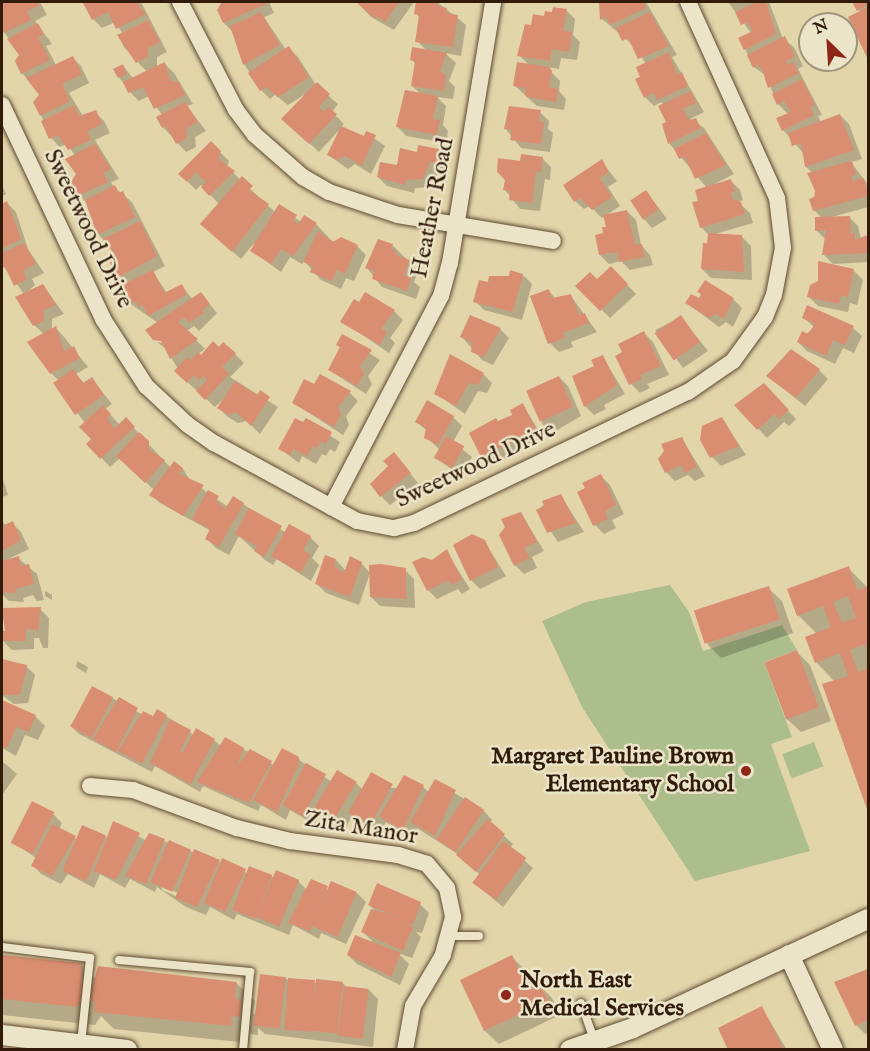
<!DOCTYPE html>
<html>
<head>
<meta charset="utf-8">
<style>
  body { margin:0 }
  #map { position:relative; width:870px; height:1051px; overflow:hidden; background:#e2d5aa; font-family:"IM FELL English",serif }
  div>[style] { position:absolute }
  .green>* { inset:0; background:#adbe8d; transform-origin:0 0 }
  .shadow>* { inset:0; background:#0003 }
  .building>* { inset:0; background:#d98e71; transform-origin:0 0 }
  .roads { filter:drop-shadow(0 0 2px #5d4a31) drop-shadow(0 0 2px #5d4a31) }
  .service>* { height:8px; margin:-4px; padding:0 4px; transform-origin:4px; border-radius:4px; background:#ece4c8 }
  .minor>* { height:16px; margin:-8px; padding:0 8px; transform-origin:8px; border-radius:8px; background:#ece4c8 }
  .tertiary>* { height:20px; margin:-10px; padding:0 10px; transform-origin:10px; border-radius:10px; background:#ece4c8 }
  .dots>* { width:16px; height:16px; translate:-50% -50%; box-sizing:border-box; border:3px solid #ece4c8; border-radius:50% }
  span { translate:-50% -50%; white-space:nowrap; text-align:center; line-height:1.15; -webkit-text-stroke:5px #ece4c8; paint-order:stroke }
  .street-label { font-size:24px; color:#311b09 }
  .poi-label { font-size:24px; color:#311b09; font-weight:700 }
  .right { translate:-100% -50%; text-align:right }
  .left { translate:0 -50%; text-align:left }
  .frame { position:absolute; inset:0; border:3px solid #311b09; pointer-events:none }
  .north { position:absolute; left:798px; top:12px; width:60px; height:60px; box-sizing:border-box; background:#ece4c8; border:2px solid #a1947c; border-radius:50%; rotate:335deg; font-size:16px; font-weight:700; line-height:24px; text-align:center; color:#311b09 }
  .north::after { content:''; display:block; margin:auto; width:21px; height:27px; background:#8f2418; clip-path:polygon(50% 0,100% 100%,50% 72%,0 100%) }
</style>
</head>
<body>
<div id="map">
  <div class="green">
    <div style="clip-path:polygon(670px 585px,689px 612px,703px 651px,782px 625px,797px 650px,764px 662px,792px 737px,771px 744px,810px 851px,695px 881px,582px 707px,542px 621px,586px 602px)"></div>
    <div style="left:814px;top:742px;width:26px;height:34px;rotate:69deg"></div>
  </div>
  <div class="shadow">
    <div style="clip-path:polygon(2px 2px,40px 2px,47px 15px,35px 21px,52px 44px,46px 46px,56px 65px,72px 57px,81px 66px,89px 83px,69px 93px,83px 116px,95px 112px,104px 121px,110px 133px,95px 140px,119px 179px,111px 182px,114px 187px,132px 202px,165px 266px,153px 272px,167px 293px,182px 286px,193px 300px,201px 294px,217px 313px,199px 331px,194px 326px,187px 331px,205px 349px,198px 354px,201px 357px,219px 349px,235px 354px,244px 363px,230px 377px,278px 407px,260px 434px,247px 421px,238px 423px,228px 417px,219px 408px,222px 400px,215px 407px,185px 380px,166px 349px,157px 342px,168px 344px,158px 323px,131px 304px,126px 285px,111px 263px,115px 253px,99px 235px,88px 204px,79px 195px,76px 174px,67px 160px,76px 156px,66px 144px,60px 147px,51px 138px,41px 115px,41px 95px,22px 73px,21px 55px,4px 32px)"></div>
    <div style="clip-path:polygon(89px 2px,141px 2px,167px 52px,157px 57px,157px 67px,165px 64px,174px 73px,193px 104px,187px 106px,206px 131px,195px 137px,196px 147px,186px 152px,163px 127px,162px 115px,149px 96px,139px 101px,130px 92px,119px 77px,123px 66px,133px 78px,147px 72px,124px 47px,119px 36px,123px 34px,115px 22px,102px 28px,93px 19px,85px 3px)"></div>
    <div style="clip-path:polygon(221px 2px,269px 2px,274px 13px,264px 17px,286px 50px,289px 48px,298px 57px,316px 85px,338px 104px,332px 112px,344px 124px,341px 127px,364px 138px,367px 133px,385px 146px,371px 174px,355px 164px,348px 169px,328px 155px,340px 129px,319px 152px,292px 127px,304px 95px,288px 105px,275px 95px,270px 99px,261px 90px,244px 64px,233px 32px,224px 23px,219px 10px)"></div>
    <div style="clip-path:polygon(357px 2px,414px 2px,394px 30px,371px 17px)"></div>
    <div style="clip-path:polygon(417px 2px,437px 2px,466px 25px,461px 56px,445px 53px,456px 63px,449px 81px,455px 87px,453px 99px,437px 97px,446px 106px,443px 125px,448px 131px,446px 143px,406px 136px,398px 127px,421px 94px,412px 86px,416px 64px,411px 59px,427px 51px,417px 41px,420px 18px,416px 13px)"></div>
    <div style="clip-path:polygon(602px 2px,646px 2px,677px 55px,672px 57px,704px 112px,690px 119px,704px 128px,734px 174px,709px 187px,731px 181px,740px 190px,743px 200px,738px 202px,750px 213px,753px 223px,715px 234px,742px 237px,751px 246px,752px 280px,711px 278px,702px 269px,709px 235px,701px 227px,700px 202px,707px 188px,669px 143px,664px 105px,661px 102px,654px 106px,645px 97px,642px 77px,646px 64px,635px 47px,602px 19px)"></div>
    <div style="clip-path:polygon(728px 2px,769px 2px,783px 39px,794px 47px,803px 66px,798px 69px,822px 115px,818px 116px,821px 122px,840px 115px,849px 124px,862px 159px,851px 162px,868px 185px,868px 207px,832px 217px,849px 217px,858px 226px,862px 243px,862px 237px,868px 236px,868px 262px,833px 264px,824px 255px,826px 240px,816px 230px,823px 219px,814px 210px,817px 190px,813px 173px,806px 167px,804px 154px,783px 130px,789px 115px,778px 104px,765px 75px,754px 67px,745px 49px,751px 33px)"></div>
    <div style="clip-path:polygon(854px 2px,868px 2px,868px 56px,850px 18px,861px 13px)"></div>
    <div style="clip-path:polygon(566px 10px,575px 19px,573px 35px,580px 42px,577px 60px,561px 58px,559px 69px,546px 67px,560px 81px,559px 91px,566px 99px,564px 110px,537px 106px,514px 85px,530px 66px,519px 55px,532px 26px)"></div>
    <div style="clip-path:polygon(540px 112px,549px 121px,548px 129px,553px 133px,550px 152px,521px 148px,505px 128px)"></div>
    <div style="clip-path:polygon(211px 143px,229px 161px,227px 167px,276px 213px,280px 207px,301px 222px,316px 224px,332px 241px,357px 246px,366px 255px,354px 281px,346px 278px,341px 289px,321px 280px,304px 261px,302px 264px,290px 257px,281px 272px,252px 251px,254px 243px,241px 259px,211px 232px,219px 204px,201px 185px,196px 190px,180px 174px)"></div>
    <div style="clip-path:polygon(439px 150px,448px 159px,446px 171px,439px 170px,432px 187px,415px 188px,414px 193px,387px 186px,378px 177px,418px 153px)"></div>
    <div style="clip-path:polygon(542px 158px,551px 167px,550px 180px,545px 179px,540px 211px,520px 209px,505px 190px,521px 163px)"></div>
    <div style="clip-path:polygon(601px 161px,617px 181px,608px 187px,620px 206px,605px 216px,627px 211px,636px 220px,641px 245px,650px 255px,653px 265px,630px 270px,621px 261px,609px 264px,600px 255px,608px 228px,605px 216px,602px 218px,590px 206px,584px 209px,575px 201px)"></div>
    <div style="clip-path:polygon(2px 185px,6px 194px,2px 196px)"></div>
    <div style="clip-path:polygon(646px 191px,667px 219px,652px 228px,644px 219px)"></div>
    <div style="clip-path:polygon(7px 203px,16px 212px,28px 249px,44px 273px,32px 279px,35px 285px,27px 292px,43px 285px,64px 314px,52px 319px,52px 330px,56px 328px,64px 337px,88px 367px,76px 374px,85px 384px,92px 379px,112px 404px,105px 409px,120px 425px,126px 420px,171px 468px,174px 463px,183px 469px,190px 480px,228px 507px,243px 504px,286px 533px,310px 537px,319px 546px,312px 558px,319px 565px,311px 581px,277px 559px,273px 565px,265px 560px,239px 536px,229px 555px,216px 548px,207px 539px,211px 531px,160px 503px,151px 495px,154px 490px,120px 458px,110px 467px,88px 444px,93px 439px,85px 423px,55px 384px,59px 381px,51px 373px,44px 334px,34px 325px,24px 294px,2px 264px,2px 205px)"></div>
    <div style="clip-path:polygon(392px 245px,418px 270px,414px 282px,420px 287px,416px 299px,382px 287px,367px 268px)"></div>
    <div style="clip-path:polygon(611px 268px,636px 294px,610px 318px,577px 286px,597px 281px)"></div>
    <div style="clip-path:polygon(854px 271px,863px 280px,857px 305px,850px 303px,848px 312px,818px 306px,809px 297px)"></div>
    <div style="clip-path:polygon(523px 275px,532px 284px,522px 320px,484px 310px,475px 301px,489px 284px)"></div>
    <div style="clip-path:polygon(549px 291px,556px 299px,571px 296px,597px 332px,571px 342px,573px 347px,559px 352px,550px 343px)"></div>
    <div style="clip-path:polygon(733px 299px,742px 308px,733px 327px,726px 322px,719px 327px,687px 303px)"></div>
    <div style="clip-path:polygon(394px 311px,403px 320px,390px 338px,395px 343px,389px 353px,342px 321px)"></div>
    <div style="clip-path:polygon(681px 317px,708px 351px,683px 368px,655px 330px)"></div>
    <div style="clip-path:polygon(803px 317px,853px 328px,862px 336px,854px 353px,843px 348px,835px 364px,807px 351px,798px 342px,814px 327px)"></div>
    <div style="clip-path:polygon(500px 329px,509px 338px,493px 365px,482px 360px,462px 337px)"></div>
    <div style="clip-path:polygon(644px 333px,653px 342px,669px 375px,647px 384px,650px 388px,640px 393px,631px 384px,624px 353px)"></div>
    <div style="clip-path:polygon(342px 336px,380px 360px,368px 376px,372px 384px,366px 394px,329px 370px,341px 348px,338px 345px)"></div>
    <div style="clip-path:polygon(603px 357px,625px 394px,604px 405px,606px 409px,594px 415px,585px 406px)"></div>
    <div style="clip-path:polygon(819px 370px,828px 379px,805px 406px,768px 376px)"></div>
    <div style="clip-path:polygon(483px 374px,492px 383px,487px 393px,478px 391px,465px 414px,435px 393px)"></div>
    <div style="clip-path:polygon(559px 377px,568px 386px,581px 416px,552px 433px,543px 425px,528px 392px)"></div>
    <div style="clip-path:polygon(315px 386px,350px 393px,358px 401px,346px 416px,349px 425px,343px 435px,294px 403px)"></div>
    <div style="clip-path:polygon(772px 394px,796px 419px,789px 426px,784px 422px,767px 438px,736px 405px)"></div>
    <div style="clip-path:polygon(523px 405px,544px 439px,491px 465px,482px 456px,499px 423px,514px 415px)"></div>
    <div style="clip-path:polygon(453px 417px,462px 426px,453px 442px,472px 457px,461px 476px,436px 458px,440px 450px,426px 437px,427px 431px,417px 422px)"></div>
    <div style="clip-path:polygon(722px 419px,746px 455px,721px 466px,712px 457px)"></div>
    <div style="clip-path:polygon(306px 420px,340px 442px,335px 452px,330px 449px,326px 456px,322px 454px,316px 464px,302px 456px,299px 463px,280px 449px)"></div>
    <div style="clip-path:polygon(682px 439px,705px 476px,695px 481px,688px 475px,675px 481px,666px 472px)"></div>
    <div style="clip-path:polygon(394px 454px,418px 483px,390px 505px,381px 496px)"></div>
    <div style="clip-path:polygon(2px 476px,8px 495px,2px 497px)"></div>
    <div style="clip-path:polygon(601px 476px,610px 485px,624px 514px,612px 520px,616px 528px,604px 534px,595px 525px)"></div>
    <div style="clip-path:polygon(561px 496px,584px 532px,558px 542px,537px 511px,552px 497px)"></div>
    <div style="clip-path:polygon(521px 513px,544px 551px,532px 557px,537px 568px,524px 574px,515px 565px,500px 535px)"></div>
    <div style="clip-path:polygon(2px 521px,6px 526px,12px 523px,21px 532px,29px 549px,8px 559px,18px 558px,37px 574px,44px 600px,37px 601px,33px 595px,23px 598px,24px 602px,9px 601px,2px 594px)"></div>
    <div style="clip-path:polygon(484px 541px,506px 576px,480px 589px,471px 580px)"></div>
    <div style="clip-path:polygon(446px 551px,470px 589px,462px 594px,458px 589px,437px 599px,428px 590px)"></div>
    <div style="clip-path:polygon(336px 560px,346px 571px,361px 563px,370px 573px,359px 605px,326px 593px,317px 584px)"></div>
    <div style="clip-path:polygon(848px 568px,868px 588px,868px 808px,824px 685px,835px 682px,816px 662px,817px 634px,798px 615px)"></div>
    <div style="clip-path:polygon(405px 570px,414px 579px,415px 608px,380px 606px,371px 597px)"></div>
    <div style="clip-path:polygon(768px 588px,782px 601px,793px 633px,721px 658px,707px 644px)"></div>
    <div style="clip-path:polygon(45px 591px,52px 595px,52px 600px,45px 596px)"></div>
    <div style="clip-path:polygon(40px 609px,49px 618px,48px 648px,43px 648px,39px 638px,34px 638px,34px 649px,12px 650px,3px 641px,7px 632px,2px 610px)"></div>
    <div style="clip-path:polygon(797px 652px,810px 665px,831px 721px,801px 732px,787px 719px)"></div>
    <div style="clip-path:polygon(2px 660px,26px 666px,35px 675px,28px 703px,14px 704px,2px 695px)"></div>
    <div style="clip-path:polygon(77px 661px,88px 667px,86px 673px,76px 667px)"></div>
    <div style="clip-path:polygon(112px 698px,143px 715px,154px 718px,166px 716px,194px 735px,214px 740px,221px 746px,243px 749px,274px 765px,298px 759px,332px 782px,356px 783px,362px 789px,423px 787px,429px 792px,435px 781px,484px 811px,492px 820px,490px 823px,513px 844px,510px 848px,533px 868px,503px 907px,473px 882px,479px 874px,459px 855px,417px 828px,412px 838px,386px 822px,380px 833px,352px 816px,344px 831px,320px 815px,315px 825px,290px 810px,286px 820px,261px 805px,258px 811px,203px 786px,200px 792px,155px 766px,152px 772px,79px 734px,70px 725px)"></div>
    <div style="clip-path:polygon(2px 701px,36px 717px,45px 726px,38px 740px,25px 735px,16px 756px,2px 748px)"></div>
    <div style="clip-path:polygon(2px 761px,17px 774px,2px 795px)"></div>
    <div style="clip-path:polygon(evenodd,33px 803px,53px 814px,62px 823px,59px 829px,78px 840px,105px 836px,108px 839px,114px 823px,147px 841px,164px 841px,247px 873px,298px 881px,307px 890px,330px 890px,332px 883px,357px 893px,366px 902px,346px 944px,321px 933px,319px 939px,293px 925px,289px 935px,237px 914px,234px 920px,210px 907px,206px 915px,186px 907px,157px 887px,155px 892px,130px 879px,125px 888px,100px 874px,94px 888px,68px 874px,61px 884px,41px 874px,33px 865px,36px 858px,13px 842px,33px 803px,162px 886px,180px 894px,178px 897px,162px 890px,162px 886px)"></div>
    <div style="clip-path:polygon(420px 904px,429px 913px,422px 933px,416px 932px,421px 937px,412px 958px,398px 953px,409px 964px,400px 985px,357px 964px,348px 955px,376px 945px,363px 932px,377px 912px,369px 905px)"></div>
    <div style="clip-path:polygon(2px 956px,81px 965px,98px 981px,236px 983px,255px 1001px,253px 1013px,257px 1017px,286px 978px,289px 982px,343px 983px,347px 988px,369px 990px,378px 999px,373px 1047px,265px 1034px,258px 1028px,258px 1035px,250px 1034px,249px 1043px,114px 1029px,101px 1016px,95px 1025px,2px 1015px)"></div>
    <div style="clip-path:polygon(512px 957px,525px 970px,533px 987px,539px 985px,552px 998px,560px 1015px,499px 1044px,485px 1031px,462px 981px)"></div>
    <div style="clip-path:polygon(868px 969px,868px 1033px,865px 1034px,856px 1025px,836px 983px)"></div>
    <div style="clip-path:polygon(762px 1008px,787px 1050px,732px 1050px)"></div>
  </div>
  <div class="building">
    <div style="clip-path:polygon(2px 2px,37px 2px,39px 6px,27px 11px,31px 20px,3px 33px)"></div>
    <div style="clip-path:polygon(136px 2px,146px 14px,116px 29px,108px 12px,92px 20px,83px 3px)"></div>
    <div style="clip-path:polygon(222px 2px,265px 2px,266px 4px,223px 23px,217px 10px)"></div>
    <div style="clip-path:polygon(356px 2px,399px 2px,385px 22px,377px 16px,375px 19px)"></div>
    <div style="clip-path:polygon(416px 2px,438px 2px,437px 6px,447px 8px,446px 13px,458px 15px,453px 47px,415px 42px,419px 15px,414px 14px)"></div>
    <div style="clip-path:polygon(599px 2px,643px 2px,646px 8px,610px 25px,606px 17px,600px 20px)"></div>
    <div style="clip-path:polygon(757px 2px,766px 2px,776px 34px,744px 50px,738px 38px,753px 31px,747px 22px,741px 25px,735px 12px)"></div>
    <div style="clip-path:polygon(852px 2px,868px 2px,868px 5px,857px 11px)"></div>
    <div style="clip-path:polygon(553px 7px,567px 9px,563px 31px,572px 32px,569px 52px,552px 49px,550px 61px,517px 56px,525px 24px,531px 25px,533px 14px,544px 16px,545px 11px,552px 12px)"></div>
    <div style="clip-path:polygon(868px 7px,868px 60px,848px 17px)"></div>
    <div style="clip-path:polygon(261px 12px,280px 45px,243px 65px,230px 26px)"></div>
    <div style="clip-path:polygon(650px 12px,669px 46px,638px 59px,628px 38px,622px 41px,616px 28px)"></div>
    <div style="clip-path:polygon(148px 20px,160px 42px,148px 48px,148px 57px,136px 63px,117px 35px)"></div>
    <div style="clip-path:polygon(38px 23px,44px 34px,38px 37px,50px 60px,21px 74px,15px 61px,19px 55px,7px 39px)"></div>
    <div style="clip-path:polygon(785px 36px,795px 57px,786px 61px,788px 65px,793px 62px,799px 73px,768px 88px,762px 69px,758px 65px,753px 68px,747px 55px)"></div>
    <div style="clip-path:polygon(289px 46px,309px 77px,278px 97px,266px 87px,260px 91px,248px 73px)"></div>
    <div style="clip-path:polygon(412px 47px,447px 53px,440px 71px,446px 76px,444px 91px,411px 86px,415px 61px,410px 60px)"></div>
    <div style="clip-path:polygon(669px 52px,677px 75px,682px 72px,688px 86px,657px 100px,654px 93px,644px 98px,635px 79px,640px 77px,636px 67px)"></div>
    <div style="clip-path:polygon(73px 56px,82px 74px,62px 84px,70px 101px,40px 116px,33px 102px,39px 95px,26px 78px)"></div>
    <div style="clip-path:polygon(165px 62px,170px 81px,179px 82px,185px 95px,154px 109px,143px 87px,128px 93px,123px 82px)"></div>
    <div style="clip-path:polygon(517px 62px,549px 67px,552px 71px,549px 87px,558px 89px,556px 102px,526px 97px,525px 88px,513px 86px)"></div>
    <div style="clip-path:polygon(123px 64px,127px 74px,118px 78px,113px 69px)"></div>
    <div style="clip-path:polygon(802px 79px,815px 105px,810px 107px,814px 115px,782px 131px,776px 118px,791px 112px,784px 101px,777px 105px,772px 94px)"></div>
    <div style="clip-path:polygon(317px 82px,330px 94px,319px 107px,324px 112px,328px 107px,337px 114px,309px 144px,281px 119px)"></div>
    <div style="clip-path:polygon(405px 90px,438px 96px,433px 119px,440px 120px,437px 135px,396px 127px)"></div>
    <div style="clip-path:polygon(691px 91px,696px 103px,682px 109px,690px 120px,696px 118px,701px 128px,668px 144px,662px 124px,666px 122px,658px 106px)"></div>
    <div style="clip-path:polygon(185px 102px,198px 122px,186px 128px,187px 138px,176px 144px,166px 126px,162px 128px,156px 117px)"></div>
    <div style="clip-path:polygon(74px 105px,79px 116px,96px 110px,102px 124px,87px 131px,91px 140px,68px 150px,58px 135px,49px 139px,41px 121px)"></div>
    <div style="clip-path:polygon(509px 106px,541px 110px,539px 121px,544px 122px,541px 144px,510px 140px,512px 130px,504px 129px)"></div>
    <div style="clip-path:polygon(840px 114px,854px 150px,805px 167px,801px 143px,792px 146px,788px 133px)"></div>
    <div style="clip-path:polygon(341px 126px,364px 136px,366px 131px,376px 135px,362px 166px,345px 156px,338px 160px,327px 155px)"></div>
    <div style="clip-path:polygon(706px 133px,726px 165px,695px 179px,685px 157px,679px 159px,674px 149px)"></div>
    <div style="clip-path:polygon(211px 141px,221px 151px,218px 159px,235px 171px,209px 196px,201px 187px,206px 182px,196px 172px,187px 182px,178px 174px)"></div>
    <div style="clip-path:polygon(95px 144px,111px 169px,103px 173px,108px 182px,77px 196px,71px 182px,76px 174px,65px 159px)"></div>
    <div style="clip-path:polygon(418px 145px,439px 149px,437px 163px,430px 162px,423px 179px,406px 180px,405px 185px,377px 177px,380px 162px,397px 165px,400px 148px,417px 152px)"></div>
    <div style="clip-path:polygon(521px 154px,543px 157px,541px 172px,536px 171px,532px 203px,509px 200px,510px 191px,503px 190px,505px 180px,497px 172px,498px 158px,520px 161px)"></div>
    <div style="clip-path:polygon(602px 159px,609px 172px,600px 178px,612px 197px,592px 210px,580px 198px,574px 202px,563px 185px)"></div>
    <div style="clip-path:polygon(852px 161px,856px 175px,851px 176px,853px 181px,864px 178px,868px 196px,813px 211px,809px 199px,814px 197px,815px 191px,807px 173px)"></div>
    <div style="clip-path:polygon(242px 176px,253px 186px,249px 190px,269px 204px,232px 252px,200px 224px)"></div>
    <div style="clip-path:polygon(731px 179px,735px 191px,731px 193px,733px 199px,741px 202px,745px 214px,700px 228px,692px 202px,698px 201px,695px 190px)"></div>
    <div style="clip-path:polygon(115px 185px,119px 193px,123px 191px,135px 217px,97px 235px,85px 200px)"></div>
    <div style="left:646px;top:190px;width:23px;height:19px;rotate:56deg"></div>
    <div style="clip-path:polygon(7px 201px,21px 239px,2px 249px,2px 204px)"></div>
    <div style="clip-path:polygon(279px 204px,297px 215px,293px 221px,298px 224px,304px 215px,317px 223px,293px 256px,281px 249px,271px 264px,250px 251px)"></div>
    <div style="clip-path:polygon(627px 210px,635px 245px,642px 244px,644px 257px,619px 262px,617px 252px,599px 255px,595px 235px,603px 233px,602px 227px,606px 227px,603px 215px)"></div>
    <div style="clip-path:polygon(850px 216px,851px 234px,855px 233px,855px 240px,868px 235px,868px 253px,822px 255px,826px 230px,815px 231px,815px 217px)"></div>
    <div style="clip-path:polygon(140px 221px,157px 256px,117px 278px,110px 263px,114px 254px,103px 239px)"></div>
    <div style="clip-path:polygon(318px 231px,333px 242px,341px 237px,358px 245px,345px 274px,337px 270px,332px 281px,310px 272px,313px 266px,303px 262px)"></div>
    <div style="clip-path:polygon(708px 233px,742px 235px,744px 272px,701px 269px,703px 243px,707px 243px)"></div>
    <div style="clip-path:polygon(378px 239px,393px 244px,391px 249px,397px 251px,396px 255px,410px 260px,404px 275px,411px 277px,407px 291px,372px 279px,374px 271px,365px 268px)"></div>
    <div style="clip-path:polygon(24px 243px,36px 264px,24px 270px,26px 280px,14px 286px,5px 267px,2px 268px,2px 253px)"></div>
    <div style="clip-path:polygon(818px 261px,854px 269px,848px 297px,841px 295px,839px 304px,807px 297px,810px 285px,818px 281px)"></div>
    <div style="clip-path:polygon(611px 266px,628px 284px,600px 311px,575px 286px,590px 272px,597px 279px)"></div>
    <div style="clip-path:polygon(153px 270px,164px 293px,182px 284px,187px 294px,148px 316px,143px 305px,139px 307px,136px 301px,129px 305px,120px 286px)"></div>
    <div style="clip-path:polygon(510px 270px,523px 274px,513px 312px,473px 302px,479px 280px,488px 282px,489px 276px,509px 276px)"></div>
    <div style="clip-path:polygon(705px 280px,734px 298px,724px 319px,716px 314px,709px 318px,685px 303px,691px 294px,699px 298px,701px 294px,697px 292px)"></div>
    <div style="clip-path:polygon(43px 284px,56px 305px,44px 310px,44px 321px,33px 326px,15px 297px)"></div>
    <div style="clip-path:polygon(549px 289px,552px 298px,571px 294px,579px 315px,585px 313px,589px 323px,563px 333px,565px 338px,548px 344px,530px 296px)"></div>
    <div style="clip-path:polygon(201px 292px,210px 304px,202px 310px,204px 313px,189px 323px,185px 317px,178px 322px,198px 339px,170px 359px,161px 341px,153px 340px,145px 330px)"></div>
    <div style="clip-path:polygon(365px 292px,395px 310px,381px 329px,387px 332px,380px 345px,340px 322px,354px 299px,359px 302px)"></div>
    <div style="clip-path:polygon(807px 305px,854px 326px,845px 345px,833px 340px,826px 356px,797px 342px,802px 331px,808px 334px,815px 324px,802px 318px)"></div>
    <div style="clip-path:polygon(470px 315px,501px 328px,484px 357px,471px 352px,472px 342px,460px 337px)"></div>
    <div style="left:681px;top:315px;width:33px;height:32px;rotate:55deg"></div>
    <div style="clip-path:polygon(56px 326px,64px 351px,74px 346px,80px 358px,50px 374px,27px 342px)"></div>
    <div style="clip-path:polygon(644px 331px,661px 366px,640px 375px,642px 379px,629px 385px,615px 356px,622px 352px,618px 344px)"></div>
    <div style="clip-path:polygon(342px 334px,372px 350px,360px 366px,364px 374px,357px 386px,328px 370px,340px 347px,336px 345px)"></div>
    <div style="clip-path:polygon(213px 341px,219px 347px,223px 342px,236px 353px,222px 367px,229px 374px,205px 400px,196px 391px,207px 380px,203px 376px,199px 380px,194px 375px,187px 383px,174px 371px,187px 357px,191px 360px,198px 352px,201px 355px)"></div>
    <div style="clip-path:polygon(791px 349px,820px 369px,796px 398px,766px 376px)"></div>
    <div style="clip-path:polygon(450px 354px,484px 373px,478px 385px,469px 383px,456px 406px,434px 394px)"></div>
    <div style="clip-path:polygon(603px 355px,617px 385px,584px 407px,572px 376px,594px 366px,591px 360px)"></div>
    <div style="clip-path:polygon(73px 369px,83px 383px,92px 377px,104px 395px,75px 415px,53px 383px)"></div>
    <div style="clip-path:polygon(320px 374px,351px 391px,338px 407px,341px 415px,334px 427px,292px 403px,304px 379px,314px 384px)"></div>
    <div style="left:559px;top:376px;width:34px;height:36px;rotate:66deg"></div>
    <div style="clip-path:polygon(235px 381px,257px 395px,260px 390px,270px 397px,251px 426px,236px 412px,228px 415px,217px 408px)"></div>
    <div style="clip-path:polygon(764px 383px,789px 410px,779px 419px,775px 414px,757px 430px,734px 405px)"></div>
    <div style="clip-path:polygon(427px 400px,454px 416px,438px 445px,424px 438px,426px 428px,415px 422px)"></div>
    <div style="clip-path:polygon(523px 403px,536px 430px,481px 457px,469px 433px,496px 418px,498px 421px,512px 415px,510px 410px)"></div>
    <div style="clip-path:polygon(103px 405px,111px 414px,107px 418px,114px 429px,126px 417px,135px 427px,100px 459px,86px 444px,91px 439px,79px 427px)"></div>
    <div style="clip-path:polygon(722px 417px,739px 446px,710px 458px,700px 440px,702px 426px)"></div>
    <div style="clip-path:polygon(295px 418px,303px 422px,306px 418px,332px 432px,326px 444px,321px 441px,317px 448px,313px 446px,307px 456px,293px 449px,290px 455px,278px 449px)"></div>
    <div style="clip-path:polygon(139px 432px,149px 441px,149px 450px,165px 460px,145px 483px,116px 456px)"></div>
    <div style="left:446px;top:436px;width:21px;height:25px;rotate:29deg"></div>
    <div style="clip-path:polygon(682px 437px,697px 467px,684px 473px,681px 465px,665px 473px,658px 459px,664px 451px,661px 444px)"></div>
    <div style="clip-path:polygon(394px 452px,411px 473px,380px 497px,370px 484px,388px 466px,383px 461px)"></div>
    <div style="clip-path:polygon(174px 461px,183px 468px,179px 474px,204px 485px,183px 516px,149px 495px)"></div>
    <div style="clip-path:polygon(601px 474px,616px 505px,605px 511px,608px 519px,593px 526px,577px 492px,585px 488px,582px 483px)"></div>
    <div style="clip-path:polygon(208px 490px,219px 496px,216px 501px,225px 509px,233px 496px,244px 503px,219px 547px,205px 539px,210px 529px,192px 519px)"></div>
    <div style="clip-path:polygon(561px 494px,576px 523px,547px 533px,536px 510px,544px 506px,542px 501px)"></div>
    <div style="clip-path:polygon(249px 508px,282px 526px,264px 557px,254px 551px,257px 546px,235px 534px)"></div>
    <div style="clip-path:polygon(521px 512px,537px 542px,524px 548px,530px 558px,514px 566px,499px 535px,505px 527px,501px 519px)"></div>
    <div style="clip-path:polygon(13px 521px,21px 540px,2px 551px,2px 526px)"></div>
    <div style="clip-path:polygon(289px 524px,311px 536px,303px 550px,311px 555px,301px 573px,271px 556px)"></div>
    <div style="clip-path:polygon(472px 534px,485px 540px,498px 567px,470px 581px,453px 545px)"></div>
    <div style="clip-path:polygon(447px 549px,462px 580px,452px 585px,449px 580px,427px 591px,412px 562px,423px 557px,432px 560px)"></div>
    <div style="clip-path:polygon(325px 555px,336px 559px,334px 566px,344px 573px,350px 556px,362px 562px,350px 597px,315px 584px)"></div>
    <div style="clip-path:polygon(19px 556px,21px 566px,29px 564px,34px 584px,15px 589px,16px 593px,2px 592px,2px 561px)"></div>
    <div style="clip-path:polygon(381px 564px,406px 568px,406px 599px,370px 597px,369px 565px)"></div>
    <div style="clip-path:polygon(evenodd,849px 566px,857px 590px,868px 587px,868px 652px,865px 644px,850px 650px,858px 672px,868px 668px,868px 812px,822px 684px,848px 676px,840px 653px,815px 663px,805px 637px,831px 627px,823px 606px,797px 616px,787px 589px,849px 566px,848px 596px,856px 618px,842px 623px,833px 602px,848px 596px)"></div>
    <div style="left:769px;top:586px;width:35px;height:79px;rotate:72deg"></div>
    <div style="clip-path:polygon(41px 607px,38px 630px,26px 629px,26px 641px,2px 641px,2px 631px,5px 631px,2px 608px)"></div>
    <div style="left:797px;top:650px;width:61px;height:35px;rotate:69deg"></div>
    <div style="clip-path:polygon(2px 659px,27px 665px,20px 695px,3px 695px)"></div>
    <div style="left:92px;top:686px;width:24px;height:46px;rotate:28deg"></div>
    <div style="clip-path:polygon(119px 697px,138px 708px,116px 752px,93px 739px)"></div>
    <div style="clip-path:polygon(2px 700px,36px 715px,29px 732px,16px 727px,7px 748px,2px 746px)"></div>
    <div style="clip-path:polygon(157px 709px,167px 715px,142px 764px,118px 751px,143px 711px,153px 716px)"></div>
    <div style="clip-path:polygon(170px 719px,191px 730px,180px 751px,183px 752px,196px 728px,215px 739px,191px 784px,150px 763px)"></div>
    <div style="clip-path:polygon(225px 737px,244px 748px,236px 768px,250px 749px,272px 761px,249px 803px,197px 782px)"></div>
    <div style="clip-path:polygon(282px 748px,299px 757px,299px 764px,277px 812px,253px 800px)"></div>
    <div style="left:306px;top:763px;width:23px;height:48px;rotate:29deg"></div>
    <div style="left:337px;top:770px;width:23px;height:47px;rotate:31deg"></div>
    <div style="left:371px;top:772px;width:25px;height:47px;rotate:29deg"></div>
    <div style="clip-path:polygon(404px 775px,424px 785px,403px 830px,379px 817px)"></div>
    <div style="clip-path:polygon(435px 779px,456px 790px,435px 836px,410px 822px)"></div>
    <div style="left:465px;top:797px;width:23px;height:51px;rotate:34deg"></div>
    <div style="left:32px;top:801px;width:25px;height:47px;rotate:27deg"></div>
    <div style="clip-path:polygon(488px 819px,505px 834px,476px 872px,456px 855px)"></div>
    <div style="clip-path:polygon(113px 821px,140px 833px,116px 880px,94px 871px)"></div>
    <div style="clip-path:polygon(52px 824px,76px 836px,52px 876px,31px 866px)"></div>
    <div style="left:82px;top:825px;width:26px;height:50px;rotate:23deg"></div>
    <div style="clip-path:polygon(149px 833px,165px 839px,146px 884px,125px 876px)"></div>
    <div style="left:169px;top:840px;width:24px;height:46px;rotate:24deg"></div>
    <div style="left:503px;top:841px;width:29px;height:52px;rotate:36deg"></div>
    <div style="clip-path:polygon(194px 849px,220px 860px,197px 907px,175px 898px)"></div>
    <div style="clip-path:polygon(222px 858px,246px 869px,225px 912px,204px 903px)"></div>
    <div style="left:249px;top:866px;width:25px;height:47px;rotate:21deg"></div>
    <div style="left:276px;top:870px;width:25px;height:51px;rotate:23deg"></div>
    <div style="clip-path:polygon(311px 879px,328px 886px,310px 931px,288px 923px)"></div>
    <div style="left:331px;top:881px;width:28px;height:49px;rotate:23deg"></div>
    <div style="clip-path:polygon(377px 883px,421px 902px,413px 925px,405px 923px,413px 927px,403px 951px,361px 932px,371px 909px,392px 915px,368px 905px)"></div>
    <div style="clip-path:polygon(355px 935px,401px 953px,391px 977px,347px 955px)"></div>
    <div style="clip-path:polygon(2px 955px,82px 963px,83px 999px,77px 1007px,2px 999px)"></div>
    <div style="clip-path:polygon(512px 955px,528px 988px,539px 983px,548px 1001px,484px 1031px,460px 980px)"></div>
    <div style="clip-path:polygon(98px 966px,237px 982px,235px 999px,242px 1000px,240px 1017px,232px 1016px,231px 1026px,94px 1012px,95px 1001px,89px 1001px)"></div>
    <div style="clip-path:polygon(868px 969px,868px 1020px,855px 1026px,834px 982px)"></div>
    <div style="left:260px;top:974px;width:26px;height:52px;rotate:7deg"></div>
    <div style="left:288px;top:978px;width:27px;height:52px;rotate:4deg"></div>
    <div style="left:316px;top:979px;width:27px;height:52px;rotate:6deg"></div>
    <div style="left:344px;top:986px;width:25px;height:50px;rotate:7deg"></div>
    <div style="clip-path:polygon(762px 1006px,784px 1050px,728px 1050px,718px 1028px)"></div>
  </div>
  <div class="roads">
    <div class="service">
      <div style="left:450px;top:936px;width:29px"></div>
      <div style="left:2px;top:947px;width:89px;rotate:7.1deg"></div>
      <div style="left:90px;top:958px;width:86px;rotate:96deg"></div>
      <div style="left:119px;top:960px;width:132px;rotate:5.2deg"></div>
      <div style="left:250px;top:972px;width:78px;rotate:95.1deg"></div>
      <div style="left:581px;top:1003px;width:41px;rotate:70.3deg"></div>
    </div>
    <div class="minor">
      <div style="left:180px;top:2px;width:122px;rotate:62.6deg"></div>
      <div style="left:236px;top:110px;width:31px;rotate:53deg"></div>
      <div style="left:255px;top:135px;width:64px;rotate:41.2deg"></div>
      <div style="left:303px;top:177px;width:30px;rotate:30deg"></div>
      <div style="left:329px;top:192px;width:73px;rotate:18.4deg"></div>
      <div style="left:398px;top:215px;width:157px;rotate:9.5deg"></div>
      <div style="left:2px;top:105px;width:237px;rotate:64.7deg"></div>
      <div style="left:103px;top:319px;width:80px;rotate:57.3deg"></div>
      <div style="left:146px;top:386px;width:57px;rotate:42.9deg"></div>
      <div style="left:188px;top:425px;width:32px;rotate:35deg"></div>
      <div style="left:214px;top:443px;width:163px;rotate:28.6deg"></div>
      <div style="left:357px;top:521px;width:38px;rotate:11deg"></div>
      <div style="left:394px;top:528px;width:21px;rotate:-14deg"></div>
      <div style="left:414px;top:523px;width:304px;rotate:-25.6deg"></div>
      <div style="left:688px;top:392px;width:55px;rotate:-34.6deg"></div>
      <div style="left:733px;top:361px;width:54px;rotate:-54deg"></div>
      <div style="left:765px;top:317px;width:24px;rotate:-68deg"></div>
      <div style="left:774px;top:295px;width:48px;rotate:-79.2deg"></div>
      <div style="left:783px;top:248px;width:50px;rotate:-96.8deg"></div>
      <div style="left:777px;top:198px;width:215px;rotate:-114.4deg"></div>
      <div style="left:331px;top:507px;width:238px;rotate:-62.5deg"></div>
      <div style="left:441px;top:296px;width:34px;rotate:-75deg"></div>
      <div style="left:450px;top:263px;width:265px;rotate:-80.6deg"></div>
      <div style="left:90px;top:786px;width:43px;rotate:5.3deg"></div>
      <div style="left:133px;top:790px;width:111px;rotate:20.1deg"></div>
      <div style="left:237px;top:828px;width:55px;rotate:13.8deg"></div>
      <div style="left:290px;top:841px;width:109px;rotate:7.4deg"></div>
      <div style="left:398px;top:855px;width:30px;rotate:17deg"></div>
      <div style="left:427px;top:864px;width:31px;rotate:50deg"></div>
      <div style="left:447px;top:888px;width:30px;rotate:78deg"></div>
      <div style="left:453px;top:917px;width:39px;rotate:105deg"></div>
      <div style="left:443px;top:955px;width:59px;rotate:120.5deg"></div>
      <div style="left:413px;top:1006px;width:45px;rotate:100.3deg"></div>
    </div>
    <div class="tertiary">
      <div style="left:789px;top:955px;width:105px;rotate:65.1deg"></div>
      <div style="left:2px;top:1035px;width:126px;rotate:6.8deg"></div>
      <div style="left:570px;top:1050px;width:67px;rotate:-19.2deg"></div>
      <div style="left:633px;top:1028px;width:259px;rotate:-24.9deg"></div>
    </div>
  </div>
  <div class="dots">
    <div style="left:746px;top:771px;background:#8f2418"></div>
    <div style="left:506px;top:995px;background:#8f2418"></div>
  </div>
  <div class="street-label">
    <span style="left:433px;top:208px;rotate:-79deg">Heather Road</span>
    <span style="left:88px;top:229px;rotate:64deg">Sweetwood Drive</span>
    <span style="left:476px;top:465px;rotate:-25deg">Sweetwood Drive</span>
    <span style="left:361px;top:828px;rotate:9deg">Zita Manor</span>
  </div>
  <div class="poi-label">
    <span class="right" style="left:734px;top:771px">Margaret Pauline Brown<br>Elementary School</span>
    <span class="left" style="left:520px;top:995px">North East<br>Medical Services</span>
  </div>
  <div class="frame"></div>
  <div class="north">N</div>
</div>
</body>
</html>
